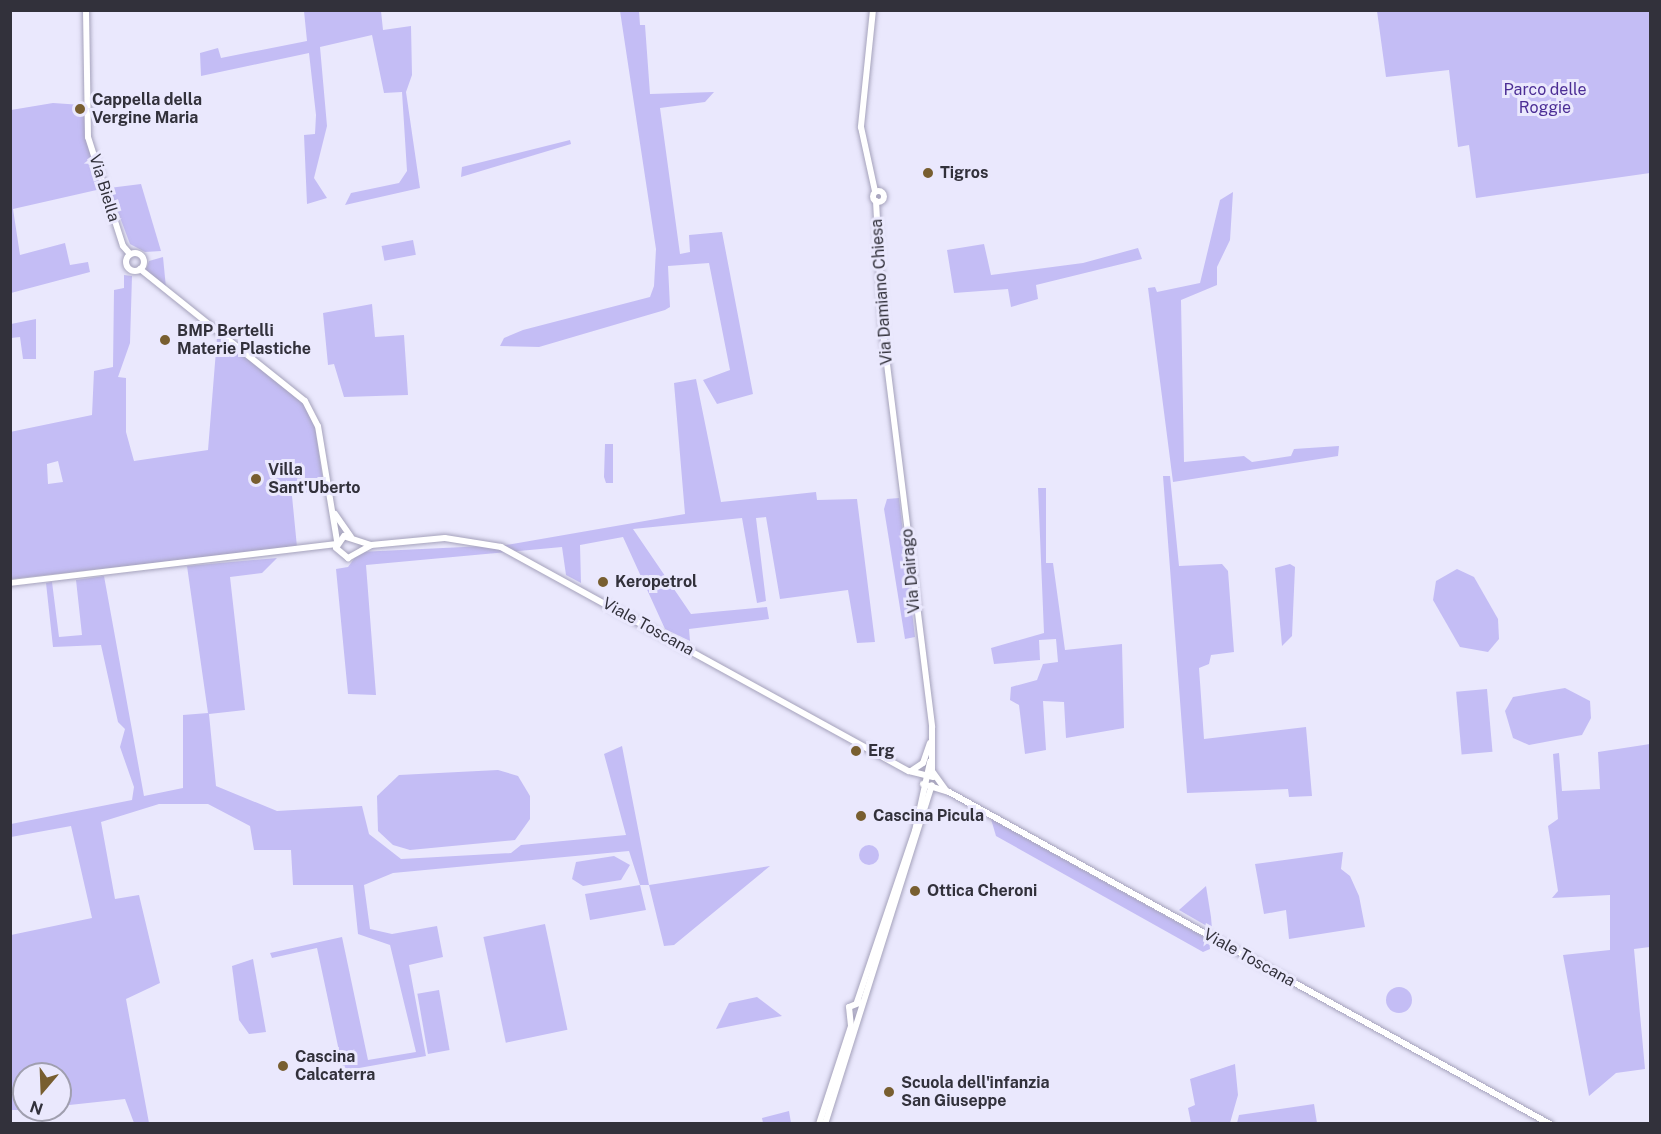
<!DOCTYPE html>
<html>
<head>
<meta charset="utf-8">
<style>
  body { margin:0 }
  #map { position:relative; width:1661px; height:1134px; overflow:hidden; background:#eae8fd; font-family:"Public Sans",sans-serif }
  div>[style] { position:absolute }
  .green>* { inset:0; background:#c4bdf5; transform-origin:0 0 }
  .round { border-radius:50% }
  .roads { filter:drop-shadow(0 0 2px #a5a2bb) drop-shadow(0 0 2px #a5a2bb) }
  .tertiary>* { height:6px; margin:-3px; padding:0 3px; transform-origin:3px; border-radius:3px; background:#fff }
  .tertiary>.ring { margin:-3px; padding:0; box-sizing:content-box; background:none; border:6px solid #fff; border-radius:50% }
  .dots>* { width:16px; height:16px; translate:-50% -50%; box-sizing:border-box; border:3px solid #eae8fd; border-radius:50% }
  span { translate:-50% -50%; white-space:nowrap; text-align:center; line-height:1.15; -webkit-text-stroke:6px #eae8fd; paint-order:stroke }
  .park-label { font-size:16px; color:#4c2e95 }
  .poi-label { font-size:16px; color:#32313b; font-weight:700 }
  .left { translate:0 -50%; text-align:left }
  .street-label { font-size:16px; color:#32313b }
  .frame { position:absolute; inset:0; border:12px solid #32313b; pointer-events:none }
  .north { position:absolute; left:12px; top:1062px; width:60px; height:60px; box-sizing:border-box; background:#eae8fd; border:2px solid #a09faf; border-radius:50%; rotate:199deg; font-size:16px; font-weight:700; line-height:24px; text-align:center; color:#32313b }
  .north::after { content:''; display:block; margin:auto; width:21px; height:27px; background:#785e30; clip-path:polygon(50% 0,100% 100%,50% 72%,0 100%) }
</style>
</head>
<body>
<div id="map">
  <div class="green">
    <div style="clip-path:polygon(304px 11px,381px 11px,383px 30px,411px 26px,412px 75px,406px 92px,420px 188px,345px 205px,351px 193px,399px 183px,407px 171px,402px 92px,384px 93px,372px 35px,320px 47px,327px 126px,314px 178px,327px 198px,307px 204px,304px 135px,315px 134px,316px 115px,309px 53px,201px 76px,200px 53px,218px 48px,221px 58px,307px 41px)"></div>
    <div style="clip-path:polygon(620px 11px,639px 11px,640px 25px,645px 25px,650px 94px,714px 92px,705px 102px,660px 108px,680px 254px,690px 252px,689px 235px,722px 232px,753px 394px,717px 404px,703px 380px,730px 370px,709px 263px,668px 266px,670px 307px,665px 310px,539px 347px,500px 346px,504px 338px,523px 330px,650px 297px,654px 286px,656px 249px)"></div>
    <div style="clip-path:polygon(1377px 11px,1650px 11px,1650px 173px,1476px 198px,1469px 145px,1458px 147px,1449px 70px,1386px 77px)"></div>
    <div style="clip-path:polygon(53px 103px,82px 105px,101px 189px,13px 209px,20px 255px,65px 243px,70px 265px,88px 262px,90px 272px,11px 293px,11px 110px)"></div>
    <div style="clip-path:polygon(570px 140px,571px 144px,461px 177px,462px 167px)"></div>
    <div style="clip-path:polygon(141px 184px,161px 251px,145px 252px,130px 244px,109px 188px)"></div>
    <div style="clip-path:polygon(1233px 192px,1230px 240px,1217px 267px,1217px 285px,1181px 300px,1184px 462px,1244px 456px,1252px 462px,1291px 456px,1294px 449px,1339px 446px,1338px 456px,1173px 482px,1148px 288px,1155px 287px,1157px 292px,1200px 283px,1220px 200px)"></div>
    <div style="left:413px;top:240px;width:15px;height:32px;rotate:79deg"></div>
    <div style="clip-path:polygon(984px 244px,991px 275px,1083px 263px,1138px 248px,1142px 259px,1036px 285px,1038px 299px,1011px 307px,1008px 289px,954px 293px,947px 250px)"></div>
    <div style="clip-path:polygon(163px 257px,166px 288px,146px 270px,149px 261px)"></div>
    <div style="clip-path:polygon(evenodd,124px 275px,132px 276px,130px 343px,118px 377px,126px 378px,126px 432px,134px 461px,208px 450px,217px 338px,212px 326px,303px 402px,315px 427px,324px 488px,292px 496px,297px 547px,11px 579px,10px 432px,92px 415px,94px 371px,113px 367px,114px 290px,124px 288px,124px 275px,58px 461px,63px 482px,48px 484px,47px 464px,58px 461px)"></div>
    <div style="clip-path:polygon(372px 304px,375px 337px,404px 335px,408px 395px,344px 397px,334px 364px,328px 365px,323px 313px)"></div>
    <div style="clip-path:polygon(36px 319px,36px 359px,23px 359px,20px 337px,11px 338px,11px 324px)"></div>
    <div style="clip-path:polygon(696px 379px,721px 502px,816px 492px,817px 500px,857px 499px,875px 642px,857px 643px,848px 590px,780px 599px,766px 517px,756px 518px,766px 601px,757px 603px,742px 518px,633px 529px,691px 614px,767px 607px,769px 619px,689px 629px,690px 641px,665px 629px,623px 537px,580px 545px,581px 583px,566px 575px,562px 547px,366px 565px,376px 695px,348px 694px,336px 569px,348px 567px,359px 552px,506px 545px,685px 514px,674px 383px)"></div>
    <div style="clip-path:polygon(605px 444px,613px 444px,613px 483px,606px 483px,604px 477px)"></div>
    <div style="clip-path:polygon(1163px 476px,1170px 476px,1179px 566px,1222px 564px,1228px 571px,1234px 652px,1211px 655px,1209px 664px,1199px 668px,1204px 739px,1306px 727px,1312px 796px,1289px 797px,1288px 789px,1187px 793px)"></div>
    <div style="clip-path:polygon(1038px 488px,1046px 488px,1046px 563px,1053px 563px,1065px 650px,1122px 644px,1124px 728px,1066px 738px,1064px 702px,1043px 701px,1046px 750px,1025px 754px,1019px 705px,1010px 700px,1011px 687px,1037px 680px,1043px 664px,1058px 662px,1056px 639px,1039px 640px,1040px 660px,994px 664px,991px 648px,1044px 633px)"></div>
    <div style="clip-path:polygon(899px 498px,915px 637px,905px 639px,884px 509px,887px 499px)"></div>
    <div style="clip-path:polygon(277px 558px,262px 573px,230px 577px,245px 710px,209px 714px,216px 786px,277px 811px,362px 806px,369px 834px,401px 859px,511px 853px,521px 845px,626px 835px,604px 754px,622px 746px,649px 885px,770px 866px,674px 945px,664px 946px,649px 885px,640px 885px,646px 910px,590px 920px,585px 894px,640px 885px,629px 851px,393px 873px,364px 885px,370px 929px,392px 934px,437px 926px,443px 957px,409px 965px,426px 1056px,348px 1070px,342px 1065px,317px 948px,272px 958px,270px 953px,342px 937px,368px 1060px,416px 1052px,390px 945px,358px 934px,353px 885px,293px 885px,291px 850px,254px 850px,250px 826px,208px 804px,159px 804px,101px 822px,115px 899px,139px 895px,160px 983px,126px 999px,149px 1123px,134px 1123px,125px 1099px,60px 1106px,60px 1074px,24px 1074px,24px 1110px,11px 1110px,11px 935px,92px 918px,71px 826px,11px 837px,11px 824px,132px 800px,134px 787px,120px 747px,125px 729px,118px 722px,101px 645px,53px 647px,46px 583px,52px 582px,59px 637px,82px 635px,76px 580px,104px 576px,144px 796px,183px 788px,183px 715px,208px 713px,187px 566px)"></div>
    <div style="clip-path:polygon(1290px 564px,1295px 567px,1292px 636px,1282px 646px,1275px 568px)"></div>
    <div style="clip-path:polygon(1457px 569px,1474px 577px,1498px 619px,1499px 639px,1488px 652px,1460px 647px,1433px 600px,1436px 581px)"></div>
    <div style="clip-path:polygon(1565px 688px,1590px 701px,1591px 718px,1582px 735px,1529px 745px,1513px 738px,1505px 711px,1513px 697px)"></div>
    <div style="left:1487px;top:689px;width:63px;height:31px;rotate:85deg"></div>
    <div style="clip-path:polygon(1650px 744px,1650px 947px,1634px 949px,1645px 1069px,1616px 1073px,1589px 1096px,1563px 955px,1610px 950px,1610px 895px,1552px 898px,1558px 891px,1548px 826px,1558px 819px,1553px 754px,1559px 753px,1562px 791px,1600px 789px,1598px 752px)"></div>
    <div style="clip-path:polygon(498px 770px,518px 776px,530px 796px,530px 819px,515px 840px,410px 850px,393px 845px,378px 831px,377px 796px,399px 775px)"></div>
    <div style="clip-path:polygon(991px 819px,1209px 940px,1210px 949px,1203px 952px,996px 836px)"></div>
    <div class="round" style="left:859px;top:845px;width:20px;height:20px"></div>
    <div style="clip-path:polygon(1343px 852px,1341px 869px,1350px 876px,1359px 896px,1365px 927px,1289px 939px,1286px 910px,1264px 914px,1255px 864px)"></div>
    <div style="clip-path:polygon(614px 856px,630px 865px,621px 880px,583px 886px,572px 879px,576px 862px)"></div>
    <div style="clip-path:polygon(1206px 886px,1211px 917px,1212px 929px,1179px 910px)"></div>
    <div style="left:545px;top:924px;width:108px;height:63px;rotate:78deg"></div>
    <div style="clip-path:polygon(253px 959px,266px 1032px,249px 1034px,239px 1020px,232px 966px)"></div>
    <div class="round" style="left:1386px;top:987px;width:26px;height:26px"></div>
    <div style="left:439px;top:990px;width:61px;height:22px;rotate:80deg"></div>
    <div style="clip-path:polygon(757px 997px,782px 1016px,716px 1029px,729px 1003px)"></div>
    <div style="clip-path:polygon(1235px 1064px,1238px 1095px,1230px 1123px,1191px 1123px,1188px 1108px,1195px 1105px,1190px 1079px)"></div>
    <div style="clip-path:polygon(1314px 1104px,1317px 1123px,1237px 1123px,1239px 1115px)"></div>
    <div style="clip-path:polygon(789px 1111px,791px 1123px,763px 1123px,762px 1118px)"></div>
  </div>
  <div class="roads">
    <div class="tertiary">
      <div style="left:86px;top:10px;width:127px;rotate:89.1deg"></div>
      <div style="left:88px;top:137px;width:114px;rotate:72.2deg"></div>
      <div style="left:123px;top:246px;width:11px;rotate:49deg"></div>
      <div style="left:873px;top:10px;width:118px;rotate:95.9deg"></div>
      <div style="left:861px;top:127px;width:66px;rotate:77.7deg"></div>
      <div class="ring" style="left:872.5px;top:190.5px;width:5px;height:5px"></div>
      <div style="left:876px;top:201px;width:131px;rotate:86.9deg"></div>
      <div style="left:883px;top:332px;width:398px;rotate:82.9deg"></div>
      <div style="left:932px;top:727px;width:44px;rotate:90deg"></div>
      <div style="left:932px;top:771px;width:24px;rotate:54deg"></div>
      <div class="ring" style="left:126px;top:253px;width:12px;height:12px"></div>
      <div style="left:140px;top:269px;width:211px;rotate:38.7deg"></div>
      <div style="left:305px;top:401px;width:28px;rotate:63deg"></div>
      <div style="left:318px;top:426px;width:117px;rotate:80.6deg"></div>
      <div style="left:335px;top:514px;width:28px;rotate:55deg"></div>
      <div style="left:371px;top:545px;width:28px;rotate:-162deg"></div>
      <div style="left:344px;top:536px;width:14px;rotate:124deg"></div>
      <div style="left:336px;top:548px;width:16px;rotate:40deg"></div>
      <div style="left:348px;top:558px;width:26px;rotate:-29deg"></div>
      <div style="left:371px;top:545px;width:74px;rotate:-5.4deg"></div>
      <div style="left:445px;top:538px;width:57px;rotate:9.1deg"></div>
      <div style="left:501px;top:547px;width:465px;rotate:28.8deg"></div>
      <div style="left:909px;top:771px;width:25px;rotate:14deg"></div>
      <div style="left:10px;top:583px;width:328px;rotate:-6.8deg"></div>
      <div style="left:911px;top:771px;width:14px;rotate:-34deg"></div>
      <div style="left:923px;top:763px;width:21px;rotate:-71deg"></div>
      <div style="left:923px;top:784px;width:27px;rotate:17deg"></div>
      <div style="left:949px;top:792px;width:687px;rotate:28.92deg"></div>
      <div style="left:857px;top:1002px;width:181px;rotate:-71.3deg"></div>
      <div style="left:915px;top:831px;width:71px;rotate:-77.7deg"></div>
      <div style="left:819px;top:1124px;width:103px;rotate:-71.9deg"></div>
      <div style="left:851px;top:1026px;width:19px;rotate:-96deg"></div>
      <div style="left:849px;top:1007px;width:11px;rotate:-22deg"></div>
      <div style="left:825px;top:1124px;width:355px;rotate:-72.5deg"></div>
    </div>
  </div>
  <div class="dots">
    <div style="left:80px;top:109px;background:#785e30"></div>
    <div style="left:928px;top:173px;background:#785e30"></div>
    <div style="left:165px;top:340px;background:#785e30"></div>
    <div style="left:256px;top:479px;background:#785e30"></div>
    <div style="left:603px;top:582px;background:#785e30"></div>
    <div style="left:856px;top:751px;background:#785e30"></div>
    <div style="left:861px;top:816px;background:#785e30"></div>
    <div style="left:915px;top:891px;background:#785e30"></div>
    <div style="left:283px;top:1066px;background:#785e30"></div>
    <div style="left:889px;top:1092px;background:#785e30"></div>
  </div>
  <div class="park-label">
    <span style="left:1545px;top:99px">Parco delle<br>Roggie</span>
  </div>
  <div class="poi-label">
    <span class="left" style="left:92px;top:109px">Cappella della<br>Vergine Maria</span>
    <span class="left" style="left:940px;top:173px">Tigros</span>
    <span class="left" style="left:177px;top:340px">BMP Bertelli<br>Materie Plastiche</span>
    <span class="left" style="left:268px;top:479px">Villa<br>Sant'Uberto</span>
    <span class="left" style="left:615px;top:582px">Keropetrol</span>
    <span class="left" style="left:868px;top:751px">Erg</span>
    <span class="left" style="left:873px;top:816px">Cascina Picula</span>
    <span class="left" style="left:927px;top:891px">Ottica Cheroni</span>
    <span class="left" style="left:295px;top:1066px">Cascina<br>Calcaterra</span>
    <span class="left" style="left:901px;top:1092px">Scuola dell'infanzia<br>San Giuseppe</span>
  </div>
  <div class="street-label">
    <span style="left:104px;top:188px;rotate:73deg">Via Biella</span>
    <span style="left:882px;top:292px;rotate:-94deg">Via Damiano Chiesa</span>
    <span style="left:911px;top:571px;rotate:-95deg">Via Dairago</span>
    <span style="left:648px;top:627px;rotate:29deg">Viale Toscana</span>
    <span style="left:1249px;top:958px;rotate:29deg">Viale Toscana</span>
  </div>
  <div class="frame"></div>
  <div class="north">N</div>
</div>
</body>
</html>
